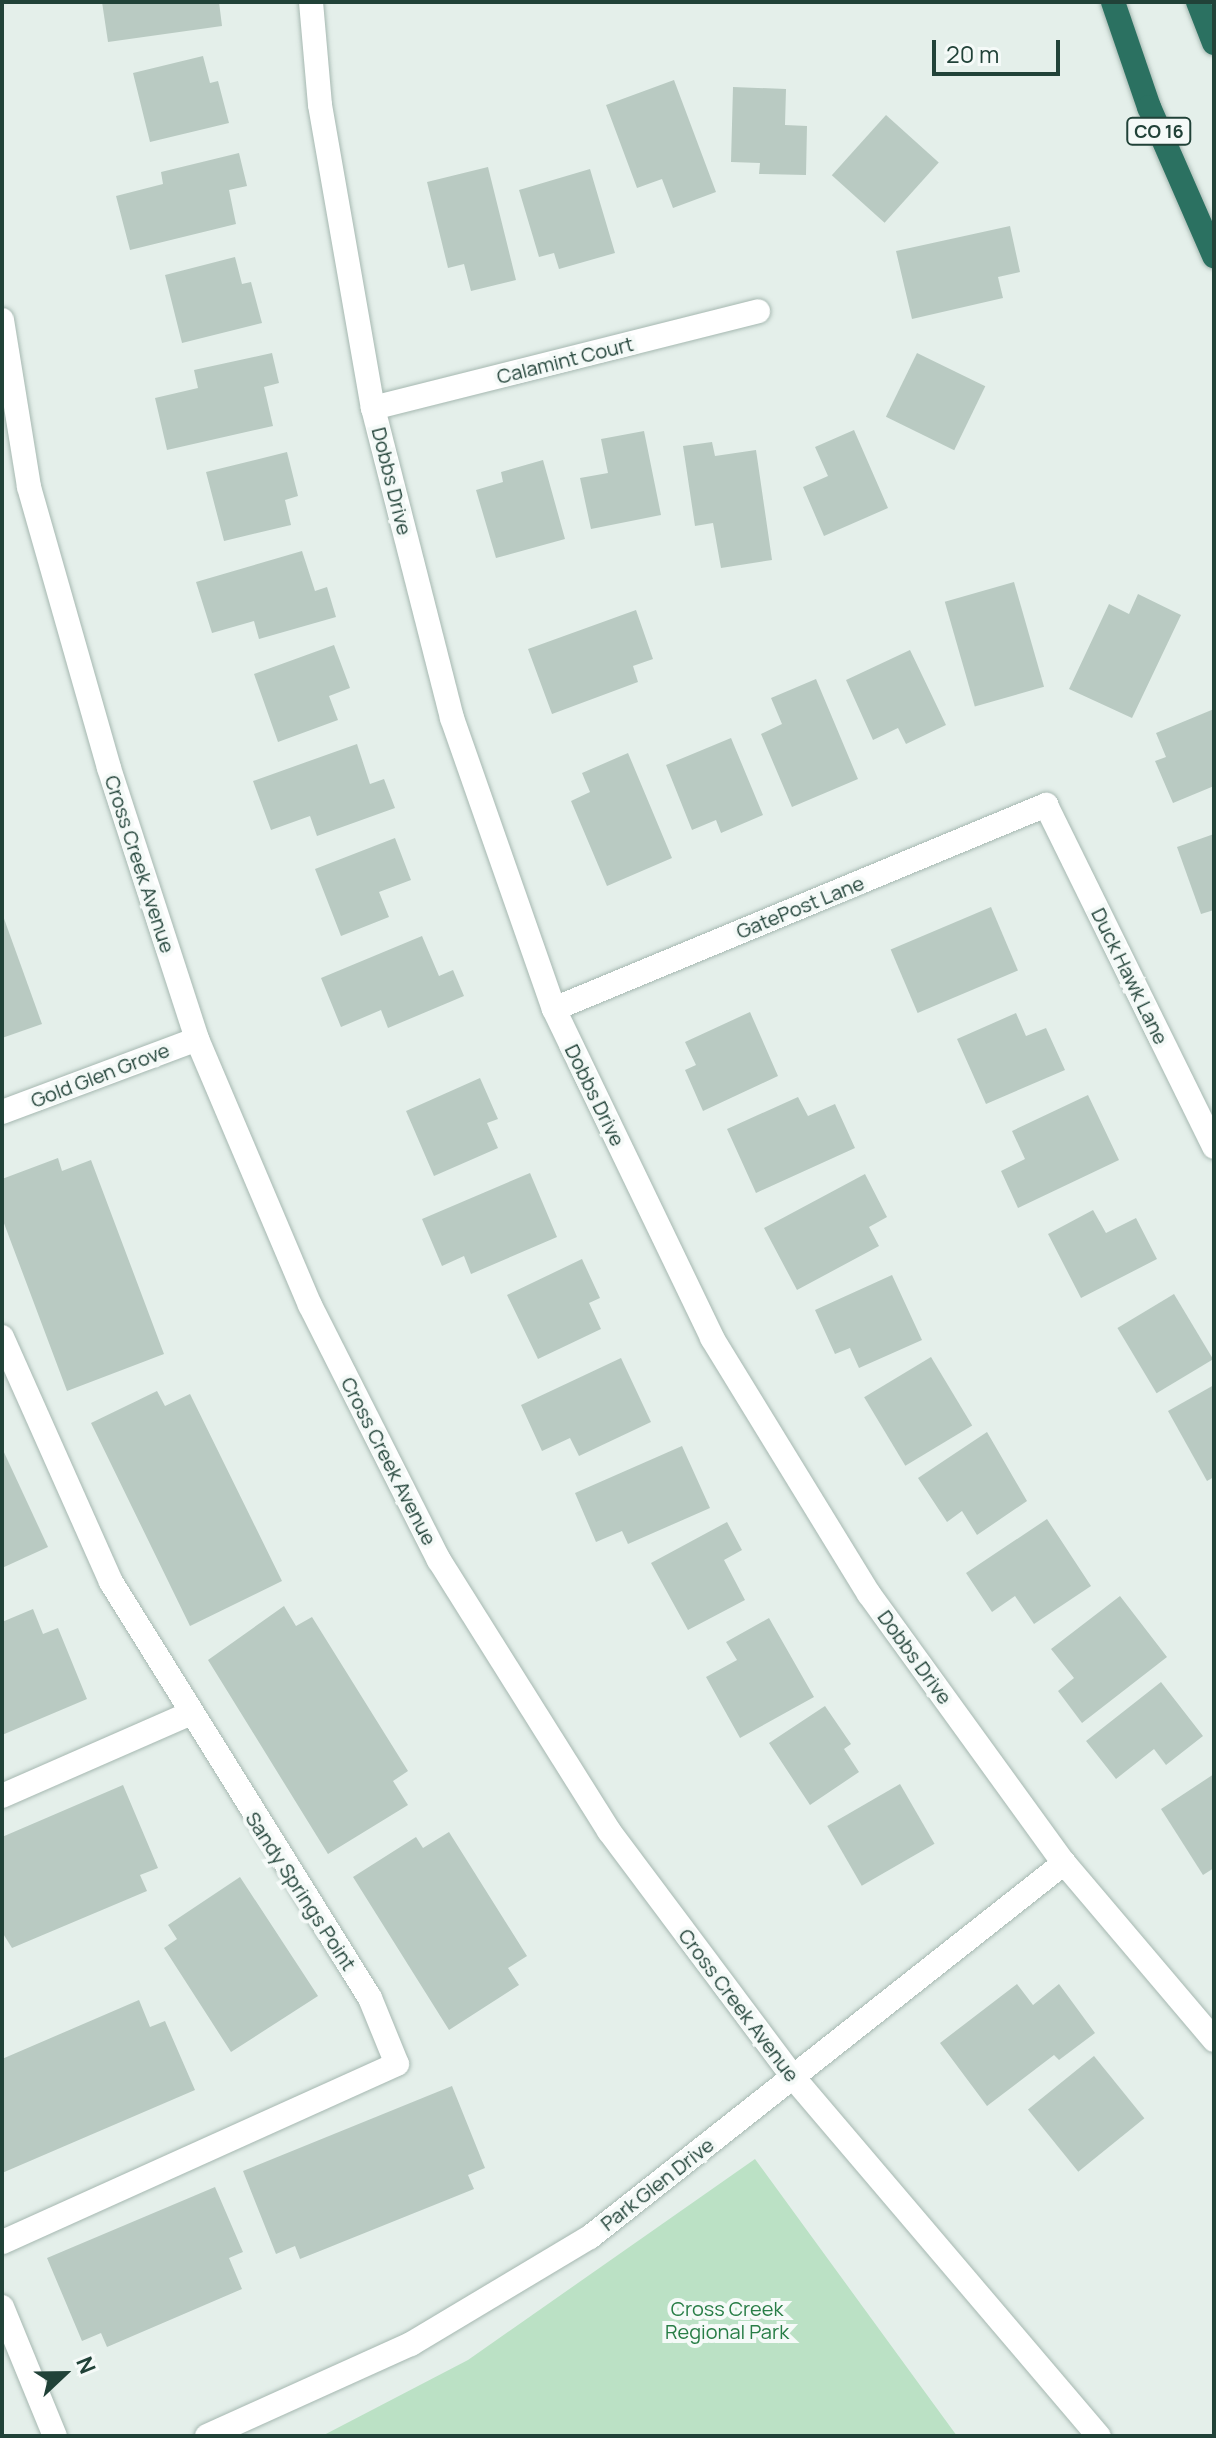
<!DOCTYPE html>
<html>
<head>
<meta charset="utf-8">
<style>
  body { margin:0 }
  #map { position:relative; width:1216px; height:2438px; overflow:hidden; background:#e4efea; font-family:Manrope,sans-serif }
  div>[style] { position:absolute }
  .green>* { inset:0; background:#bbe1c5 }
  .building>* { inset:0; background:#b9cac2; transform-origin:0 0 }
  .roads { filter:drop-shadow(0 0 2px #a6b8b1) drop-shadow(0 0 2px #a6b8b1) }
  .street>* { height:24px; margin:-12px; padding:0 12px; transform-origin:12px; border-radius:12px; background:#fff }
  .secondary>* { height:24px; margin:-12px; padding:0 12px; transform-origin:12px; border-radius:12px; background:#fff }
  .highway>* { height:24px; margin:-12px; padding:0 12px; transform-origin:12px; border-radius:12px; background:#2b7161 }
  span { translate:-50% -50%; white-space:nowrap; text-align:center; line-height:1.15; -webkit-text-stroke:8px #f5faf8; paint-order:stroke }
  .shield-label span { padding:2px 6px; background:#f5faf8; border:2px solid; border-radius:6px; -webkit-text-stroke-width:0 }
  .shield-label { font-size:18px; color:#214238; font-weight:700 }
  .street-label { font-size:20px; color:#214238 }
  .park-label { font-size:20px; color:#287d46 }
  .frame { position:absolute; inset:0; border:4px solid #214238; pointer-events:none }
  .north { position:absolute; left:24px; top:2334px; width:80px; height:80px; -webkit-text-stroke:6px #f5faf8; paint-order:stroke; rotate:68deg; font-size:22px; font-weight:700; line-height:32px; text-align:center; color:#214238 }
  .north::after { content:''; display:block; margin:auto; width:28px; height:36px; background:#214238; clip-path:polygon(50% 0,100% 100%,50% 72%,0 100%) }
  .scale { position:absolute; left:932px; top:40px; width:128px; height:36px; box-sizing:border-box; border:4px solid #214238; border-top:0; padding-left:10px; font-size:24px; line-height:28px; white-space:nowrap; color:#214238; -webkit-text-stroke:6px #f5faf8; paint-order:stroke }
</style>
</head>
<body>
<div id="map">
  <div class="green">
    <div style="clip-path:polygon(755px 2159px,957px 2436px,322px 2436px,468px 2360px)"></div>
  </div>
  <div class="building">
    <div style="clip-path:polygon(102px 2px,219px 2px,222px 26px,108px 42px)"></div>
    <div style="clip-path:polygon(203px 56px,210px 83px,218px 81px,229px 123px,150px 142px,133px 73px)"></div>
    <div style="clip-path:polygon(674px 80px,716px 192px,673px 208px,662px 179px,637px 188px,606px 105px)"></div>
    <div style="clip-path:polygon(733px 87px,786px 89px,785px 125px,807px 126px,806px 175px,759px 174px,760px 163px,731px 162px)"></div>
    <div style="left:886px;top:115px;width:71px;height:81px;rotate:42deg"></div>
    <div style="clip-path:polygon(239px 153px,247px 186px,229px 190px,236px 224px,130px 250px,116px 196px,163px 184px,161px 172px)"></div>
    <div style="clip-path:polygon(488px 167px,516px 280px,471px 291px,464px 264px,448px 268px,427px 182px)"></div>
    <div style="clip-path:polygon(590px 169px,615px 253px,559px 269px,554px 253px,539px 257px,519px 190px)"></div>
    <div style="clip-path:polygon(1010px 226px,1020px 272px,998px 277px,1003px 298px,912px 319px,896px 251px)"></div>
    <div style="clip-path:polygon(235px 257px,242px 284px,251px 282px,262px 323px,182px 343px,165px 275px)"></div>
    <div style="clip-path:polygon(272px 353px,279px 383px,264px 387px,273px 426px,167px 450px,155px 398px,198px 388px,194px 370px)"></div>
    <div style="left:917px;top:353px;width:76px;height:71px;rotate:26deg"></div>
    <div style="clip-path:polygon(854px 430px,888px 508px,824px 536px,803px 487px,828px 476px,815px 447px)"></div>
    <div style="clip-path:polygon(644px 431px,661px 515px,591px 529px,580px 478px,608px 473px,601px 439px)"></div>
    <div style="clip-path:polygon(712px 442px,715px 456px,756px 450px,772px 560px,721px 568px,713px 523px,695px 526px,683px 446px)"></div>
    <div style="clip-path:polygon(287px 452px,298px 496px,285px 500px,291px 525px,224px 541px,206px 472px)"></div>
    <div style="clip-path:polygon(543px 460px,565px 539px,496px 558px,476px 490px,503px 482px,501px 472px)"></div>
    <div style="clip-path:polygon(302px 551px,315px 591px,327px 587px,336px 617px,259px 639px,254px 621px,212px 633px,196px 582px)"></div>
    <div style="left:1014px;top:582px;width:109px;height:72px;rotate:74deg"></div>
    <div style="clip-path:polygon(1138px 594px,1181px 615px,1132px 718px,1069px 689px,1109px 604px,1129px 614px)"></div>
    <div style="clip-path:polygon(636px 610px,653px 659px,633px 666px,638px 682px,552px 714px,528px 649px)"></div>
    <div style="clip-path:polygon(334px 645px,350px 688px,329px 696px,338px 720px,278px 742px,254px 674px)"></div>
    <div style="clip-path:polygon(910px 650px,946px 725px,906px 744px,898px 728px,873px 740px,846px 680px)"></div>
    <div style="clip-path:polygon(816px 679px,858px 779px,792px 807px,761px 734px,782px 724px,771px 698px)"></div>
    <div style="clip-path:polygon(1214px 709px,1214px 786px,1173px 803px,1155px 761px,1166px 757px,1156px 733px)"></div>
    <div style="clip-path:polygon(731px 738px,763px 815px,721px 833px,716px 820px,692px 830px,666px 765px)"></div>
    <div style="clip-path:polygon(357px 744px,370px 784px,384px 779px,395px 808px,317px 836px,310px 816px,271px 830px,253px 781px)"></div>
    <div style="clip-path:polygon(628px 753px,672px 858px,607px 886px,571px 801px,590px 792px,582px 773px)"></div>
    <div style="clip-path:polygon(1214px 834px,1214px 910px,1201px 914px,1177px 847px)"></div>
    <div style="clip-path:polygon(395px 838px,411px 880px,379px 892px,389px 917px,341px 936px,315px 869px)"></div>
    <div style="left:991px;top:907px;width:69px;height:109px;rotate:67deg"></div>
    <div style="clip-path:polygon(2px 913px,42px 1024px,2px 1038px)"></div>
    <div style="clip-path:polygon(422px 936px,439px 976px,453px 970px,464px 996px,388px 1028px,381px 1010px,341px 1027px,321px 978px)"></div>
    <div style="clip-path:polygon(750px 1012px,778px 1076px,703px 1111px,685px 1070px,696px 1065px,685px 1042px)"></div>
    <div style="clip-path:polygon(1016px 1013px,1026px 1036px,1046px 1028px,1065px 1070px,986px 1104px,957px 1039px)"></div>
    <div style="clip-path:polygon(480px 1078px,498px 1119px,487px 1123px,498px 1148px,434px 1176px,406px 1111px)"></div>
    <div style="clip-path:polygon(1088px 1095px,1119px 1160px,1018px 1208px,1001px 1171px,1025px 1159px,1012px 1131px)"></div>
    <div style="clip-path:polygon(798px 1097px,808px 1116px,835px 1104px,855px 1148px,756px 1193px,727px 1129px)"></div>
    <div style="clip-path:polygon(58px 1158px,62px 1171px,91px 1160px,164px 1354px,67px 1391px,2px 1218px,2px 1179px)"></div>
    <div style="clip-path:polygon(530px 1173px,557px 1237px,471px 1274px,464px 1256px,442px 1266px,422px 1219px)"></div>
    <div style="clip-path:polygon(865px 1174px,887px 1217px,869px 1227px,879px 1246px,797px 1290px,764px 1228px)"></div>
    <div style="clip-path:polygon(1093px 1210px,1106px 1233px,1136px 1218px,1157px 1259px,1081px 1298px,1048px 1234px)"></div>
    <div style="clip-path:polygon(582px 1259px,600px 1298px,589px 1303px,601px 1329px,538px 1359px,507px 1295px)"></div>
    <div style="clip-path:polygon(892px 1275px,922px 1340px,859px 1368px,850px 1348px,835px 1354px,815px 1310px)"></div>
    <div style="left:1174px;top:1294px;width:76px;height:66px;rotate:59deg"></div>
    <div style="left:931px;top:1357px;width:80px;height:78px;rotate:59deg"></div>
    <div style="clip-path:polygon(621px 1358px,651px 1422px,579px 1456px,570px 1438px,542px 1451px,521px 1405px)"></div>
    <div style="clip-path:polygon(1214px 1385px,1214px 1477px,1207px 1481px,1168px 1411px)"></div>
    <div style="clip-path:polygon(157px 1391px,165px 1406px,190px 1394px,282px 1581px,190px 1626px,91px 1423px)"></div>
    <div style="clip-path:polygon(987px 1432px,1027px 1501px,977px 1535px,962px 1511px,947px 1522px,918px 1478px)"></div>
    <div style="clip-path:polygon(682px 1446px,710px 1508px,628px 1544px,622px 1531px,596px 1542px,575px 1493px)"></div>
    <div style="clip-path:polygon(2px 1448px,48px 1547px,2px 1568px)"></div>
    <div style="clip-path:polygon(1047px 1519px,1091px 1586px,1034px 1624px,1015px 1596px,992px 1612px,966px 1573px)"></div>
    <div style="clip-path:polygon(727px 1522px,742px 1550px,724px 1560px,745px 1600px,688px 1630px,651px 1563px)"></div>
    <div style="clip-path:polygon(1120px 1596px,1167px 1657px,1082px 1723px,1058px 1691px,1074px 1678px,1051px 1649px)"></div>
    <div style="clip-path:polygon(284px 1606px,296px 1626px,312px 1617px,408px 1771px,393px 1781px,408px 1805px,328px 1854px,208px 1660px)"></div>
    <div style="clip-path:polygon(33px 1609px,43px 1634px,58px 1628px,87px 1699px,2px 1735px,2px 1622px)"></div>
    <div style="clip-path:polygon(769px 1618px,814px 1697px,740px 1738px,706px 1677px,737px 1660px,726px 1642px)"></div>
    <div style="clip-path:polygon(1161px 1682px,1203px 1736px,1166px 1765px,1154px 1749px,1116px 1779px,1086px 1741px)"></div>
    <div style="clip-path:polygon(825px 1706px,851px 1744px,844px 1749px,859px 1772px,810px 1805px,769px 1743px)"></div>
    <div style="clip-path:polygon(1214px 1774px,1214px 1868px,1203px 1875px,1161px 1809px)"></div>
    <div style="left:900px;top:1784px;width:69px;height:84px;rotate:60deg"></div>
    <div style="clip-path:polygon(123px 1785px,158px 1868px,140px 1875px,147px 1891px,12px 1948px,2px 1932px,2px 1837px)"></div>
    <div style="clip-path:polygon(449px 1832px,527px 1956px,508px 1968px,519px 1985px,449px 2030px,353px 1877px,416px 1837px,423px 1848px)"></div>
    <div style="clip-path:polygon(240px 1877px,318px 1996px,231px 2052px,164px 1948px,177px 1939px,168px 1925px)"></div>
    <div style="clip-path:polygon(1017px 1984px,1033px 2005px,1059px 1984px,1095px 2033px,1059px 2060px,1054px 2055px,987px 2106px,940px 2043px)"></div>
    <div style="clip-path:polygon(139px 2000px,150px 2027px,165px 2021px,195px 2090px,2px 2173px,2px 2059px)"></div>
    <div style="left:1094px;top:2056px;width:80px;height:85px;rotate:51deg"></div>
    <div style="clip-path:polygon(452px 2086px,485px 2168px,468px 2175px,474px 2189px,300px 2259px,295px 2246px,276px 2254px,243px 2171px)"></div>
    <div style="clip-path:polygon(215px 2187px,243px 2252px,229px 2258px,242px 2289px,107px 2347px,101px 2333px,82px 2341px,47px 2258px)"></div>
  </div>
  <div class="roads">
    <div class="street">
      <div style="left:311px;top:2px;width:103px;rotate:85deg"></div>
      <div style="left:320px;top:105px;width:308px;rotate:80.1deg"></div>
      <div style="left:373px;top:408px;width:320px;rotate:75.7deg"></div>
      <div style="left:452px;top:718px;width:308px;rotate:70.7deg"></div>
      <div style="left:554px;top:1009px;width:365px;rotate:64.3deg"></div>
      <div style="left:712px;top:1338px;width:300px;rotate:58.5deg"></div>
      <div style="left:869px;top:1594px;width:332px;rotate:54.1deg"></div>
      <div style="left:1064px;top:1863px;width:232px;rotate:49.7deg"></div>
      <div style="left:373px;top:408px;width:397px;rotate:-14.1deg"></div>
      <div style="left:554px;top:1009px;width:533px;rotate:-22.52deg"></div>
      <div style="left:1046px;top:805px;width:381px;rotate:63.8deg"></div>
      <div style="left:2px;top:1112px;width:208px;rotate:-20.5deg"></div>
      <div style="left:2px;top:1337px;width:268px;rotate:66deg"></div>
      <div style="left:111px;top:1582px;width:490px;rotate:58.1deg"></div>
      <div style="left:370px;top:1998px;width:71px;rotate:67.8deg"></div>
      <div style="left:397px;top:2064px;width:433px;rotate:155.7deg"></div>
      <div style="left:2px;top:1796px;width:204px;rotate:-23.7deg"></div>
      <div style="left:2px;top:2307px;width:139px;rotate:67.7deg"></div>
      <div style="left:207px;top:2436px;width:224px;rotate:-24.3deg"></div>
      <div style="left:411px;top:2344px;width:209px;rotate:-30.9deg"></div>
      <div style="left:590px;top:2237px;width:604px;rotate:-38.27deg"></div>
    </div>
    <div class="secondary">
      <div style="left:2px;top:320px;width:169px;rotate:80.8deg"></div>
      <div style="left:29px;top:487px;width:292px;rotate:74.1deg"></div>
      <div style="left:109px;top:768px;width:285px;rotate:72deg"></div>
      <div style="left:197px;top:1039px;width:289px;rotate:67deg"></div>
      <div style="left:310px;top:1305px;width:286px;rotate:63.2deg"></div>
      <div style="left:439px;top:1560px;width:320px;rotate:57.9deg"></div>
      <div style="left:609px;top:1831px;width:307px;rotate:53.2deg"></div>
      <div style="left:793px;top:2077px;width:472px;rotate:49.6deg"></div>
    </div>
    <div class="highway">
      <div style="left:1113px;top:2px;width:111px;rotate:71.1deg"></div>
      <div style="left:1149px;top:107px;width:163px;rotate:66.4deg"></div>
      <div style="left:1198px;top:2px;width:44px;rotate:68.7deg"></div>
    </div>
  </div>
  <div class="shield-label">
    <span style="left:1159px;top:131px">CO 16</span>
  </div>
  <div class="street-label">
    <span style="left:565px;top:360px;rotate:-14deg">Calamint Court</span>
    <span style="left:392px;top:481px;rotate:76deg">Dobbs Drive</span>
    <span style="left:140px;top:864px;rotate:72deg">Cross Creek Avenue</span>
    <span style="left:800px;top:907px;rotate:-22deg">GatePost Lane</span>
    <span style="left:1130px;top:976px;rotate:64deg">Duck Hawk Lane</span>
    <span style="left:100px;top:1075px;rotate:-21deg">Gold Glen Grove</span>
    <span style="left:595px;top:1095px;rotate:64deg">Dobbs Drive</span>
    <span style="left:389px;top:1461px;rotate:63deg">Cross Creek Avenue</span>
    <span style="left:915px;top:1657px;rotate:54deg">Dobbs Drive</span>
    <span style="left:301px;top:1891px;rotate:57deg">Sandy Springs Point</span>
    <span style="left:739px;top:2005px;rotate:53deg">Cross Creek Avenue</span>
    <span style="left:657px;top:2184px;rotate:-38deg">Park Glen Drive</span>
  </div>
  <div class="park-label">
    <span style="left:727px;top:2320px">Cross Creek<br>Regional Park</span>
  </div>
  <div class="frame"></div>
  <div class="north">N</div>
  <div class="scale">20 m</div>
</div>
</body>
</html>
